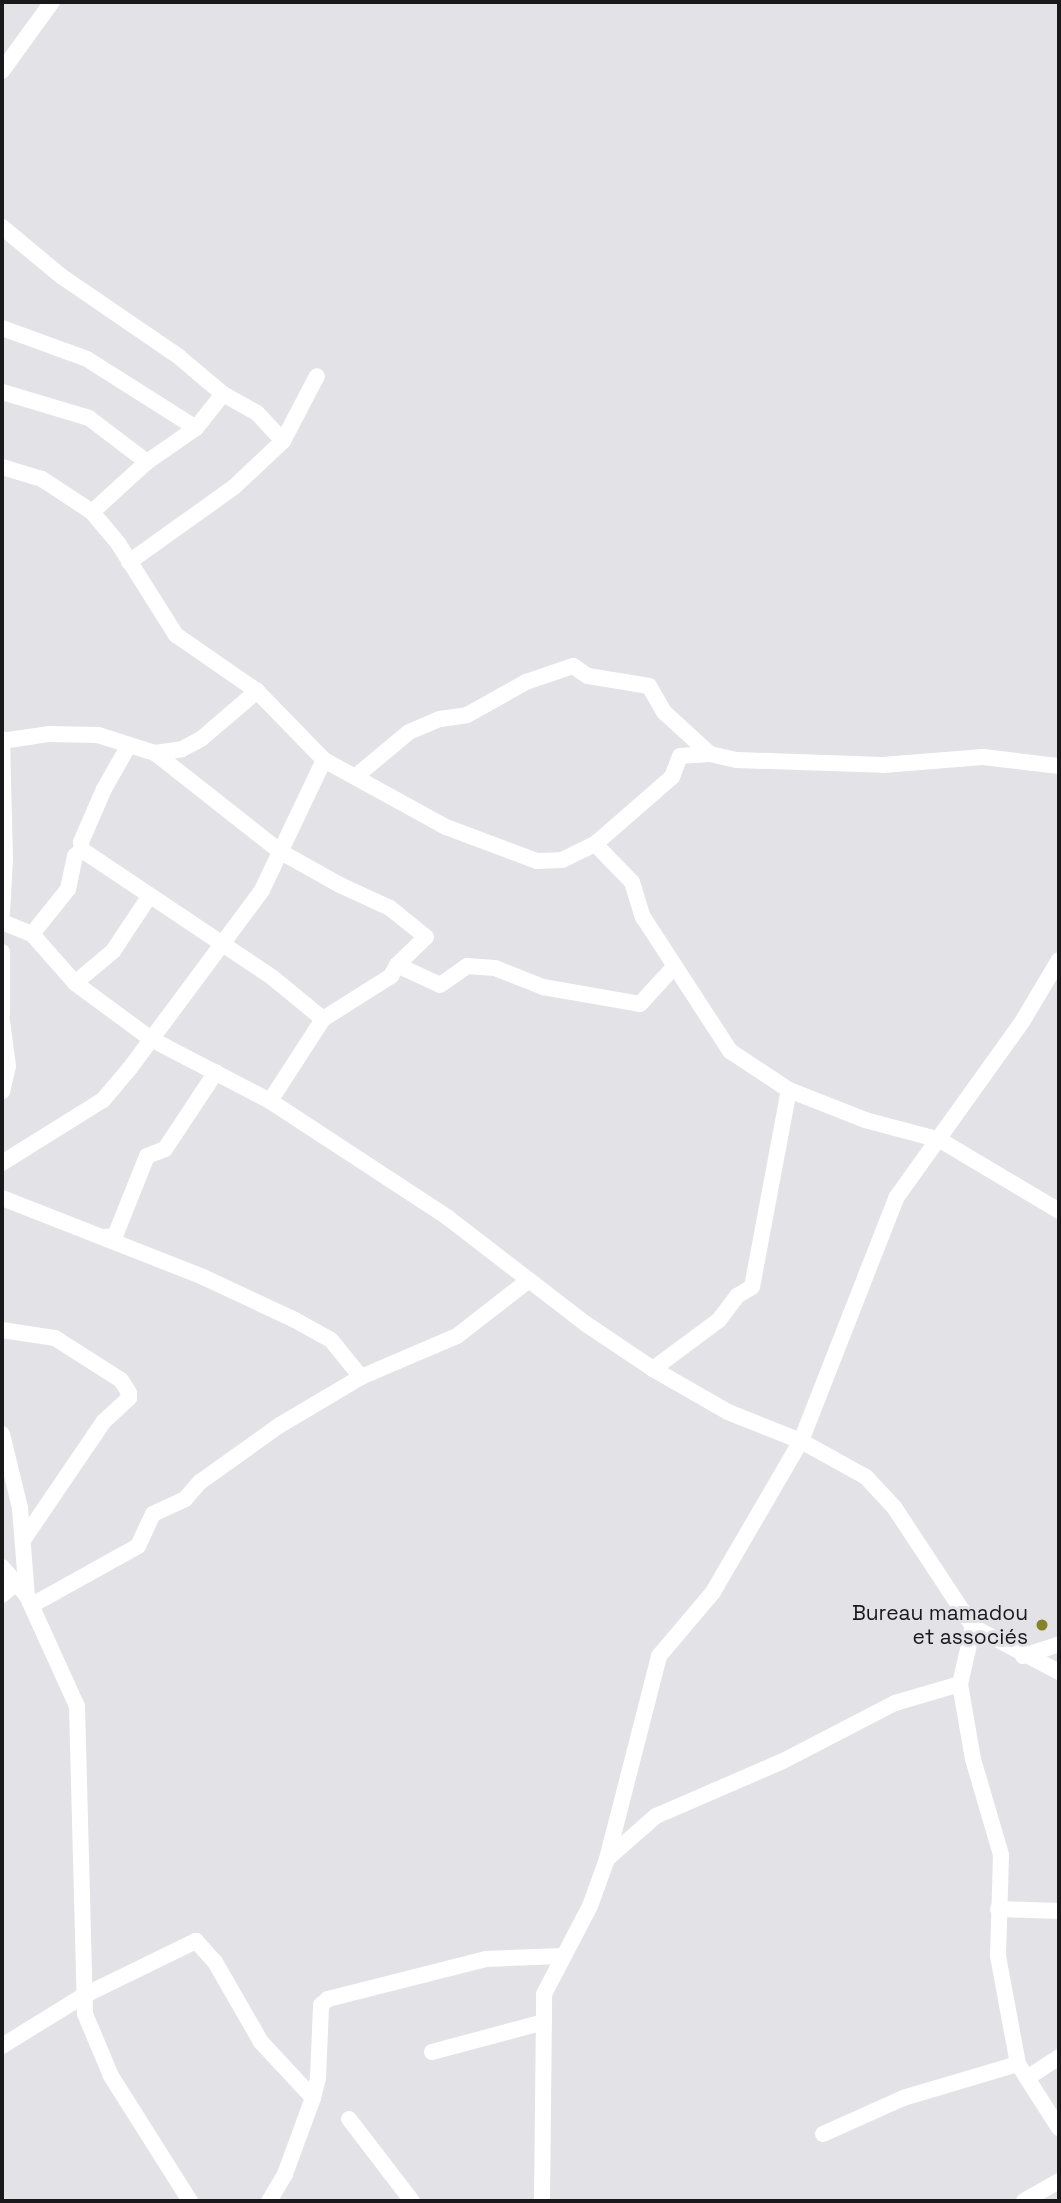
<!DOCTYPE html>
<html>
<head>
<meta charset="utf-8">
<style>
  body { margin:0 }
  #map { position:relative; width:1061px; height:2203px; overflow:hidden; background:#e3e2e6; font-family:"Space Grotesk",sans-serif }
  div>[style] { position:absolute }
  .minor>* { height:16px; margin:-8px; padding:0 8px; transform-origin:8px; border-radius:8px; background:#fff }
  .dots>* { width:19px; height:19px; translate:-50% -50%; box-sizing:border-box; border:4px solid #e3e2e6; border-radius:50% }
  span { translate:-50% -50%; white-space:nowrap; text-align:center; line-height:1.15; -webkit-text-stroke:6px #e3e2e6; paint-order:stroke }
  .poi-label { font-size:21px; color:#19181a }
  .right { translate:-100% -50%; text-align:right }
  .frame { position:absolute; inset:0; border:4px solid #19181a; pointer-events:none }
</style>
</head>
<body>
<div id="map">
  <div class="minor">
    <div style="left:2px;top:71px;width:85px;rotate:-54.1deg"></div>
    <div style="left:2px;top:227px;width:77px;rotate:39.7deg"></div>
    <div style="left:61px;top:276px;width:142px;rotate:34.4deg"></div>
    <div style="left:178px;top:356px;width:59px;rotate:40.2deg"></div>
    <div style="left:223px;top:394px;width:39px;rotate:29deg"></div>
    <div style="left:257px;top:413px;width:38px;rotate:47deg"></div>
    <div style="left:2px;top:328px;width:90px;rotate:20deg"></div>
    <div style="left:87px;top:359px;width:129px;rotate:32.3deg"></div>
    <div style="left:2px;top:392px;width:91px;rotate:16.6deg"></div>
    <div style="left:89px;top:418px;width:73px;rotate:37.2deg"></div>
    <div style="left:2px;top:467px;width:42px;rotate:16.7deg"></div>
    <div style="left:42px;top:479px;width:60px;rotate:33.4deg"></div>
    <div style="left:92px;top:512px;width:40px;rotate:50deg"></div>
    <div style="left:118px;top:543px;width:109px;rotate:57.8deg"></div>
    <div style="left:176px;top:635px;width:98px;rotate:34.7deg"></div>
    <div style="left:257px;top:691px;width:96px;rotate:45.8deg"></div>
    <div style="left:324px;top:760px;width:139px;rotate:28.8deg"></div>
    <div style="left:446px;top:827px;width:97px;rotate:20.5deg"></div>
    <div style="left:537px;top:861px;width:25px;rotate:-2deg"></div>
    <div style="left:562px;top:860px;width:37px;rotate:-26deg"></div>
    <div style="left:595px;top:844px;width:102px;rotate:-41deg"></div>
    <div style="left:672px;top:777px;width:22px;rotate:-69deg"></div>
    <div style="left:680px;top:756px;width:30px;rotate:-4deg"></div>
    <div style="left:710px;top:754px;width:27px;rotate:13deg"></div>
    <div style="left:736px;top:760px;width:147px;rotate:1.9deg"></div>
    <div style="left:883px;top:765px;width:100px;rotate:-4.6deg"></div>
    <div style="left:983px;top:757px;width:77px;rotate:6.8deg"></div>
    <div style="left:92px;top:512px;width:74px;rotate:-42.3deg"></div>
    <div style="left:147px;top:462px;width:60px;rotate:-34.8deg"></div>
    <div style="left:196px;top:428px;width:43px;rotate:-51.5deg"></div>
    <div style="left:129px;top:562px;width:129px;rotate:-35.5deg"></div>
    <div style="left:234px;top:487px;width:67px;rotate:-43.2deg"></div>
    <div style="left:283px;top:441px;width:73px;rotate:-62.4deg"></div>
    <div style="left:2px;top:739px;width:120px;rotate:88.6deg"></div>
    <div style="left:5px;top:859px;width:54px;rotate:93.2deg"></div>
    <div style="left:2px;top:741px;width:48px;rotate:-8.5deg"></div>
    <div style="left:49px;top:734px;width:49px;rotate:1.2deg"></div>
    <div style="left:98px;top:735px;width:60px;rotate:17.5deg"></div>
    <div style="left:155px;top:753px;width:160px;rotate:38.2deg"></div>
    <div style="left:281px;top:852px;width:68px;rotate:29.2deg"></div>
    <div style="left:340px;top:885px;width:55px;rotate:24.7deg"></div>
    <div style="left:390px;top:908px;width:46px;rotate:38.9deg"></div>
    <div style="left:426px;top:937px;width:40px;rotate:136deg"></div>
    <div style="left:155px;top:753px;width:27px;rotate:-8deg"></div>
    <div style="left:182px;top:749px;width:21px;rotate:-28deg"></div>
    <div style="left:201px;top:739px;width:74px;rotate:-40.6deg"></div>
    <div style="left:355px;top:777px;width:70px;rotate:-39.8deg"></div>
    <div style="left:409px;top:732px;width:34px;rotate:-23deg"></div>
    <div style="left:440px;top:719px;width:27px;rotate:-8deg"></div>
    <div style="left:467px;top:715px;width:68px;rotate:-29.2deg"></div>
    <div style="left:526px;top:682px;width:50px;rotate:-18.8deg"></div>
    <div style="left:573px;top:666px;width:18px;rotate:34deg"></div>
    <div style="left:588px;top:676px;width:62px;rotate:9.3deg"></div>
    <div style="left:649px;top:686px;width:30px;rotate:60deg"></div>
    <div style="left:664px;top:712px;width:62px;rotate:42.4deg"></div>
    <div style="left:595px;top:844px;width:53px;rotate:45.8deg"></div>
    <div style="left:632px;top:882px;width:37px;rotate:73deg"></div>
    <div style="left:643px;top:917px;width:160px;rotate:57deg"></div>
    <div style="left:730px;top:1051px;width:71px;rotate:33.5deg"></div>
    <div style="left:789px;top:1090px;width:82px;rotate:21.5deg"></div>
    <div style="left:865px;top:1120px;width:78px;rotate:14.9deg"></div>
    <div style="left:940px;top:1140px;width:139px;rotate:30.8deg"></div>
    <div style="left:82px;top:850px;width:230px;rotate:33.8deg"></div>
    <div style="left:273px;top:978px;width:65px;rotate:39.4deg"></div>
    <div style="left:2px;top:922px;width:32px;rotate:22deg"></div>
    <div style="left:32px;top:934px;width:65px;rotate:48.7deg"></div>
    <div style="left:75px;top:983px;width:94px;rotate:36.4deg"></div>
    <div style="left:151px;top:1039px;width:134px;rotate:27.5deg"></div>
    <div style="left:270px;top:1101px;width:212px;rotate:33.2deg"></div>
    <div style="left:447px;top:1217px;width:175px;rotate:37.6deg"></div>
    <div style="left:586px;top:1324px;width:81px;rotate:33.9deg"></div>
    <div style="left:653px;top:1369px;width:86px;rotate:29.8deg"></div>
    <div style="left:728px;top:1412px;width:79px;rotate:21.7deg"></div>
    <div style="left:801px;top:1441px;width:74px;rotate:29deg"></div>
    <div style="left:866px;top:1477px;width:41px;rotate:47deg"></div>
    <div style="left:894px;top:1507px;width:144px;rotate:56.6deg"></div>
    <div style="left:973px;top:1627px;width:97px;rotate:27.6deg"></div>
    <div style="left:32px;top:934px;width:58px;rotate:-51.3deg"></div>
    <div style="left:68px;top:889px;width:34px;rotate:-78deg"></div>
    <div style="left:75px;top:856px;width:9px;rotate:-41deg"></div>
    <div style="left:82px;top:850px;width:8px;rotate:-97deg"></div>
    <div style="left:81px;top:842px;width:58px;rotate:-66.5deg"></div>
    <div style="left:104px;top:789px;width:51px;rotate:-60.4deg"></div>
    <div style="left:2px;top:952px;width:62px;rotate:90deg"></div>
    <div style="left:75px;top:983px;width:50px;rotate:-40.1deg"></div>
    <div style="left:113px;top:951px;width:65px;rotate:-56.3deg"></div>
    <div style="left:2px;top:1021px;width:45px;rotate:82.4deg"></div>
    <div style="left:8px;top:1066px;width:26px;rotate:103deg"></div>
    <div style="left:270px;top:1101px;width:98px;rotate:-57.1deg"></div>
    <div style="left:323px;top:1019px;width:80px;rotate:-32.3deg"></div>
    <div style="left:391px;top:976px;width:13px;rotate:-61deg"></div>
    <div style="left:397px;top:965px;width:47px;rotate:24.9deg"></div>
    <div style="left:440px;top:985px;width:33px;rotate:-35deg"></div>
    <div style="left:467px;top:966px;width:28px;rotate:4deg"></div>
    <div style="left:495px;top:968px;width:52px;rotate:21.6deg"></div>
    <div style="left:543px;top:987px;width:98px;rotate:9.9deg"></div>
    <div style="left:640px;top:1004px;width:50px;rotate:-47.4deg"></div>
    <div style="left:2px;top:1163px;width:119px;rotate:-32deg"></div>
    <div style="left:103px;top:1100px;width:42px;rotate:-49.8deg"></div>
    <div style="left:130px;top:1068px;width:222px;rotate:-53.4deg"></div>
    <div style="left:262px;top:890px;width:144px;rotate:-64.5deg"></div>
    <div style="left:2px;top:1198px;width:214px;rotate:21.4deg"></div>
    <div style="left:201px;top:1276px;width:102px;rotate:25.1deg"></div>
    <div style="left:293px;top:1319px;width:43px;rotate:28.9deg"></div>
    <div style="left:331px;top:1340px;width:48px;rotate:51deg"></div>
    <div style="left:104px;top:1237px;width:11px;rotate:-5deg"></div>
    <div style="left:115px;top:1236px;width:86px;rotate:-68.2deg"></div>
    <div style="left:147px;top:1156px;width:19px;rotate:-21deg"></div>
    <div style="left:165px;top:1149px;width:92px;rotate:-56.5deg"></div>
    <div style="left:2px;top:1330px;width:54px;rotate:8.6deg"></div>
    <div style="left:55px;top:1338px;width:78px;rotate:32.5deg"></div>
    <div style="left:121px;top:1380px;width:15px;rotate:58deg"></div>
    <div style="left:129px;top:1393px;width:5px;rotate:90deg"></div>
    <div style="left:129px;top:1398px;width:34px;rotate:137deg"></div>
    <div style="left:104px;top:1421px;width:144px;rotate:124.2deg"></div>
    <div style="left:653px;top:1369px;width:82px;rotate:-36.6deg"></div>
    <div style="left:719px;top:1320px;width:30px;rotate:-53deg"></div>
    <div style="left:737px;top:1296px;width:17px;rotate:-31deg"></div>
    <div style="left:752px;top:1287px;width:200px;rotate:-79.4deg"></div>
    <div style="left:2px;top:1434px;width:76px;rotate:76.3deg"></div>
    <div style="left:20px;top:1508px;width:88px;rotate:85.5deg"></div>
    <div style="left:27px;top:1596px;width:121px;rotate:65.6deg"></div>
    <div style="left:77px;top:1706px;width:308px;rotate:88.5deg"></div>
    <div style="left:85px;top:2014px;width:67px;rotate:67.2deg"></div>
    <div style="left:111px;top:2076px;width:148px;rotate:57.7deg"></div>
    <div style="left:2px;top:1567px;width:38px;rotate:49deg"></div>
    <div style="left:2px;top:1595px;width:18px;rotate:-41deg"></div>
    <div style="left:32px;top:1605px;width:121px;rotate:-29.1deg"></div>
    <div style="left:138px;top:1546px;width:35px;rotate:-65deg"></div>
    <div style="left:153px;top:1514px;width:35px;rotate:-25deg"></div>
    <div style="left:185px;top:1499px;width:23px;rotate:-49deg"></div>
    <div style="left:200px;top:1482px;width:98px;rotate:-35.5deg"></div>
    <div style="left:280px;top:1425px;width:94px;rotate:-30.7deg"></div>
    <div style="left:361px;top:1377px;width:104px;rotate:-23.1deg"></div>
    <div style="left:457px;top:1336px;width:91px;rotate:-37.9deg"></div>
    <div style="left:973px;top:1627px;width:58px;rotate:102.8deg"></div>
    <div style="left:960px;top:1684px;width:76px;rotate:80.2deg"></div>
    <div style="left:973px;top:1759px;width:100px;rotate:73.7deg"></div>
    <div style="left:1001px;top:1855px;width:101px;rotate:91.7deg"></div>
    <div style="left:998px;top:1956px;width:110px;rotate:79.5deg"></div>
    <div style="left:1018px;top:2064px;width:76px;rotate:57.4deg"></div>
    <div style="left:1023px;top:1656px;width:38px;rotate:-18deg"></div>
    <div style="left:607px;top:1859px;width:65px;rotate:-41.3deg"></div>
    <div style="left:656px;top:1816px;width:138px;rotate:-23.4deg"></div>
    <div style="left:783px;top:1761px;width:126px;rotate:-27.4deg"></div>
    <div style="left:895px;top:1703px;width:68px;rotate:-16.3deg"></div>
    <div style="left:998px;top:1909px;width:61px;rotate:1.9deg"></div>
    <div style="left:2px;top:2046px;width:95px;rotate:-31.7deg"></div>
    <div style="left:83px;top:1996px;width:126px;rotate:-26deg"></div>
    <div style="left:196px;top:1941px;width:28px;rotate:48deg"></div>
    <div style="left:215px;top:1962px;width:92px;rotate:60.1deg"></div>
    <div style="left:261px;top:2042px;width:76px;rotate:47.1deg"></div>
    <div style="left:432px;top:2052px;width:116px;rotate:-15deg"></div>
    <div style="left:1027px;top:2078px;width:38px;rotate:-33deg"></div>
    <div style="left:349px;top:2119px;width:103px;rotate:52.5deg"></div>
    <div style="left:823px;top:2134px;width:88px;rotate:-24.2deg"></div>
    <div style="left:903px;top:2098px;width:120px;rotate:-16.5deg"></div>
    <div style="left:269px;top:2201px;width:31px;rotate:-59deg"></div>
    <div style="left:285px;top:2174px;width:81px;rotate:-69.8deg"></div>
    <div style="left:313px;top:2098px;width:21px;rotate:-76deg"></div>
    <div style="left:318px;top:2078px;width:73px;rotate:-87.6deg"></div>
    <div style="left:321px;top:2005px;width:9px;rotate:-41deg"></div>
    <div style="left:328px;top:1999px;width:163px;rotate:-14.2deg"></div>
    <div style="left:486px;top:1959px;width:76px;rotate:-2.3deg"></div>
    <div style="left:542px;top:2201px;width:207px;rotate:-89.4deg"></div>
    <div style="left:544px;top:1994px;width:99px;rotate:-62.4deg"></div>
    <div style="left:590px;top:1906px;width:50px;rotate:-70.1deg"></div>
    <div style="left:607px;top:1859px;width:210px;rotate:-75.6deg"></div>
    <div style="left:659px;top:1656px;width:84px;rotate:-49.8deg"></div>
    <div style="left:713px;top:1592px;width:175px;rotate:-59.8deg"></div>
    <div style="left:801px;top:1441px;width:261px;rotate:-68.6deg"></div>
    <div style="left:896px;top:1198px;width:216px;rotate:-54.4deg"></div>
    <div style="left:1022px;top:1022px;width:72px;rotate:-59.2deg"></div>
    <div style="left:1024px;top:2201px;width:40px;rotate:-29.7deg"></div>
  </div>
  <div class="dots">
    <div style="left:1042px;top:1625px;background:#86822b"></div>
  </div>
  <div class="poi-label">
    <span class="right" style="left:1028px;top:1625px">Bureau mamadou<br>et associés</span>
  </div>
  <div class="frame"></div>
</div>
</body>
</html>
